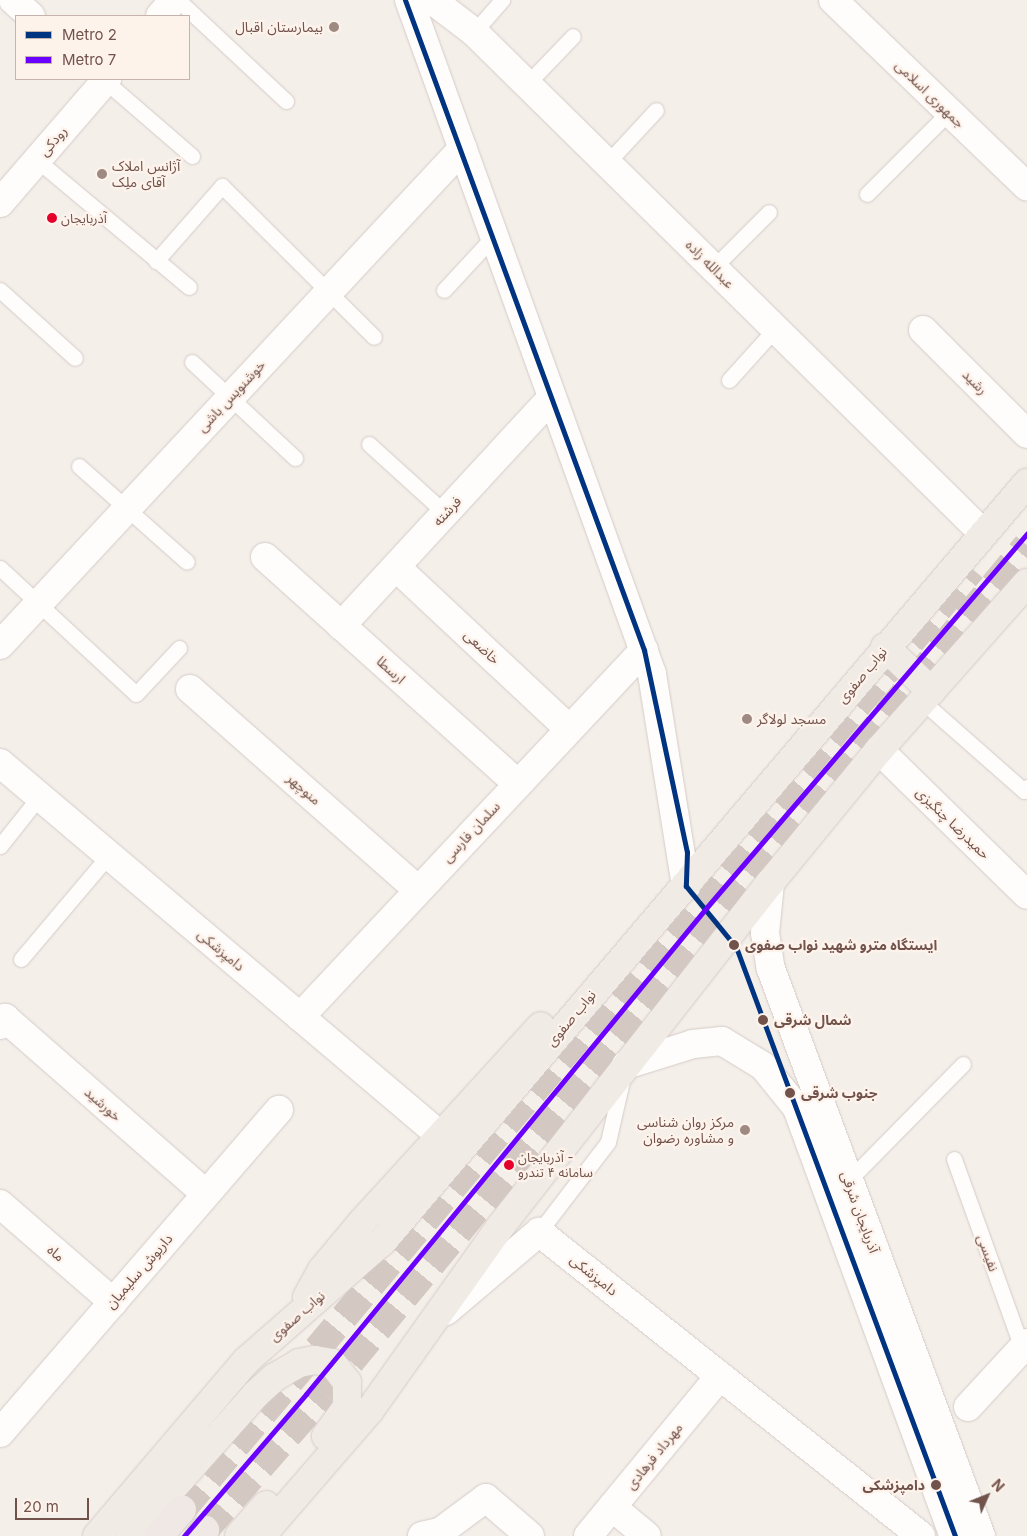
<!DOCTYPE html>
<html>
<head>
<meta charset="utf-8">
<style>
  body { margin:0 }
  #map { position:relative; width:1027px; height:1536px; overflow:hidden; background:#f5efea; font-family:Inter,"Noto Sans Arabic",sans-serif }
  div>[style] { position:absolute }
  .trunk-tunnel>* { height:28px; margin-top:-14px; transform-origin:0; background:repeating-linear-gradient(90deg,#d4c8c2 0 28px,transparent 0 42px) }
  .roads { filter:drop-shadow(0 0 1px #d4cbc7) drop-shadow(0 0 1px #d4cbc7) }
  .service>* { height:15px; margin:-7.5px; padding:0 7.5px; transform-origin:7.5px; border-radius:7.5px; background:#fefdfc }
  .minor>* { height:28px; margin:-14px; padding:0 14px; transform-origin:14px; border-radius:14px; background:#fefdfc }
  .tertiary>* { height:28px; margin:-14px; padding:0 14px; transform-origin:14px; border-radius:14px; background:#fefdfc }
  .secondary>* { height:28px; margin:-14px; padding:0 14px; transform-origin:14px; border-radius:14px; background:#fefdfc }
  .primary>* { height:28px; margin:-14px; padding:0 14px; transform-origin:14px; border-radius:14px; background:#f1ebe6 }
  .trunk>* { height:28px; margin:-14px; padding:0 14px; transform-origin:14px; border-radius:14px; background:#f0e8e5 }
  .metro-1>* { height:5px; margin:-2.5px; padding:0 2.5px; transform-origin:2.5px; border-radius:2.5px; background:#003380 }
  .metro-2>* { height:5px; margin:-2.5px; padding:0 2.5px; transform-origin:2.5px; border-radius:2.5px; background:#6a00ff }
  .dots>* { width:14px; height:14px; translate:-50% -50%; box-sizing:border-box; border:2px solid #fef3eb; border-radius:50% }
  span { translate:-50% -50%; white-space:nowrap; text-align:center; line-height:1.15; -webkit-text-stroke:4.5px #fef3eb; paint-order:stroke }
  .bus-label { font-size:13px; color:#71534c }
  .left { translate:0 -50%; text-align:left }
  .poi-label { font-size:14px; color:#71534c }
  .right { translate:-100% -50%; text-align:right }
  .street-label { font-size:14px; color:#71534c }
  .stop-label { font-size:14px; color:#71534c; font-weight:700 }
  .legend { position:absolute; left:15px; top:15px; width:175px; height:65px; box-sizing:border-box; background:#fef3eb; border:1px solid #c6b3ab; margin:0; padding:6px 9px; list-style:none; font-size:15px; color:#71534c }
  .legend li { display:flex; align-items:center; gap:10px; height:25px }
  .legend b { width:25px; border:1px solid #c6b3ab }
  .north { position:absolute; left:962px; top:1471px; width:50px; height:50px; -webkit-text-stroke:4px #fef3eb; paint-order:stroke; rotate:46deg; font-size:14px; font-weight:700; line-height:20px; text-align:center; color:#71534c }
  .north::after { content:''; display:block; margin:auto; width:18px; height:22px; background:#71534c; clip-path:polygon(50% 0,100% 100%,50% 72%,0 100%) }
  .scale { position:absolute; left:15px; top:1498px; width:74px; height:22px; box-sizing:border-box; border:2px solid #71534c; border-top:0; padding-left:6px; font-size:15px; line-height:18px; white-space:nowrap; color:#71534c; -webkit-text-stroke:4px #fef3eb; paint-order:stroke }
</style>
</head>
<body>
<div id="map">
  <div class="trunk-tunnel">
    <div style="left:182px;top:1510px;width:1229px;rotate:-49.99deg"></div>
    <div style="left:205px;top:1530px;width:181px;rotate:-48.8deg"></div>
    <div style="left:324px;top:1394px;width:1102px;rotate:-50.37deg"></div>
  </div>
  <div class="roads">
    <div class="service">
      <div style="left:178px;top:0;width:148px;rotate:43.1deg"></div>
      <div style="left:474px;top:32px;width:43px;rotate:-48.8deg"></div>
      <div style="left:105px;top:81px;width:115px;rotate:40.8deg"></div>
      <div style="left:527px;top:84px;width:66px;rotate:-46.2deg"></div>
      <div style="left:37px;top:160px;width:198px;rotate:39.9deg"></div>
      <div style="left:607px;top:163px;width:72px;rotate:-47.2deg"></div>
      <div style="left:867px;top:194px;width:116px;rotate:-45deg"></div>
      <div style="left:156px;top:261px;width:100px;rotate:-48.7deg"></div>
      <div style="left:222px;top:186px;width:214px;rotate:44.8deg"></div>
      <div style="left:713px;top:268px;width:79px;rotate:-45deg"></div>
      <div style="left:0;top:290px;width:101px;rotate:42.2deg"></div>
      <div style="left:444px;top:290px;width:74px;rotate:-47.2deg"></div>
      <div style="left:192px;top:362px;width:141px;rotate:43deg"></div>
      <div style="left:729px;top:380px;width:69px;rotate:-48deg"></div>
      <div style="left:369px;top:444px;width:103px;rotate:42.2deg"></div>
      <div style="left:79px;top:466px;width:144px;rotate:41.6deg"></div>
      <div style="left:0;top:568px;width:185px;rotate:42.8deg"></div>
      <div style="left:136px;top:694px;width:63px;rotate:-46.9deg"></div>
      <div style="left:922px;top:701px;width:136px;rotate:41.4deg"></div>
      <div style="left:1024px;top:791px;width:5px;rotate:-53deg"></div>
      <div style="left:0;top:846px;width:63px;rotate:-51.5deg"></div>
      <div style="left:21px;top:959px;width:136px;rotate:-49.8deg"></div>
      <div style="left:954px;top:1159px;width:201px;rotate:70.2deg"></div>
      <div style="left:848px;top:1181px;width:164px;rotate:-45.5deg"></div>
      <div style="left:539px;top:1232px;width:113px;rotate:-52.5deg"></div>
      <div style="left:608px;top:1142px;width:63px;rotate:-77.1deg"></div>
    </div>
    <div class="minor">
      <div style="left:13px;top:0;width:24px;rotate:42deg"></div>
      <div style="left:432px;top:0;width:53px;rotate:37.3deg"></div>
      <div style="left:474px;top:32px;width:714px;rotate:44.55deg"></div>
      <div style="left:923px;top:330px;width:147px;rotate:45deg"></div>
      <div style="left:265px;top:557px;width:338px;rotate:41.9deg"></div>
      <div style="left:396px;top:567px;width:236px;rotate:43.1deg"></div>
      <div style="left:341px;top:626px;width:311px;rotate:-47.3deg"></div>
      <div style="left:0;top:645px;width:679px;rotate:-47.03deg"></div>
      <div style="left:190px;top:689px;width:304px;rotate:41.4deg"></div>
      <div style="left:300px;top:1017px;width:503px;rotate:-46.85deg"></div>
      <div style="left:0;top:1025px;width:9px;rotate:-54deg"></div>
      <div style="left:5px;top:1018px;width:267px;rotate:41.2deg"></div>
      <div style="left:0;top:1204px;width:150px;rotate:40.9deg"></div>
      <div style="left:968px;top:1407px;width:87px;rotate:-47.3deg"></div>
      <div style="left:0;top:1433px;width:427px;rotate:-49.2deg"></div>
      <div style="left:612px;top:1507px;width:45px;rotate:39.6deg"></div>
      <div style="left:422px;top:1536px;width:18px;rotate:-13deg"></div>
      <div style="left:440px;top:1532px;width:57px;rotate:-36.5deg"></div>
      <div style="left:486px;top:1498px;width:58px;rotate:40.8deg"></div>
      <div style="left:588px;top:1536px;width:207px;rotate:-50.5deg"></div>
    </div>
    <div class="tertiary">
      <div style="left:879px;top:750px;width:207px;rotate:44.4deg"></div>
    </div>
    <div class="secondary">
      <div style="left:409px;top:0;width:716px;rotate:70.17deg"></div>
      <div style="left:652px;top:674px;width:215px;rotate:80.9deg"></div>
      <div style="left:833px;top:0;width:269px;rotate:43.9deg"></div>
      <div style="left:160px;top:16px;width:21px;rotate:-49deg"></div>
      <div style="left:0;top:203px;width:164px;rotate:-49.2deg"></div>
      <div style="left:0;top:763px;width:578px;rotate:40.22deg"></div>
      <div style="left:770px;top:883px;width:50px;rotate:95.7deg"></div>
      <div style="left:765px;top:933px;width:36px;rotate:81deg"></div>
      <div style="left:771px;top:969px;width:605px;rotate:69.68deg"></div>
      <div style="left:626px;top:1065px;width:70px;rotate:-17.4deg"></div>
      <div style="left:693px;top:1044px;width:29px;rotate:-6deg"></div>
      <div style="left:722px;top:1041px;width:48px;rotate:31.4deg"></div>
      <div style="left:763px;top:1066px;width:54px;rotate:51deg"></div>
      <div style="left:797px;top:1108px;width:456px;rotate:69.9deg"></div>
      <div style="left:446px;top:1311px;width:122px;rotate:-40.3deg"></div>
      <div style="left:539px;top:1232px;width:488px;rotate:38.5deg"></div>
    </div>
    <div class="primary">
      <div style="left:885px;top:647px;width:64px;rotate:43.7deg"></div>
      <div style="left:307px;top:1297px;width:31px;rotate:-61deg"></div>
      <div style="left:322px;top:1270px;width:62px;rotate:-50.2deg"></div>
      <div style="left:362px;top:1222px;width:265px;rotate:-47.6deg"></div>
      <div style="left:97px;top:1536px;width:231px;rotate:-49.6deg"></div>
      <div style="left:247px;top:1360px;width:181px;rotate:-41.2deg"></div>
      <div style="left:383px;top:1241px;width:995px;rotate:-49.65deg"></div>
      <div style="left:130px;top:1536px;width:190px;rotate:-48.4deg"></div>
      <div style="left:256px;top:1394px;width:25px;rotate:-42deg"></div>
      <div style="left:275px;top:1377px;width:28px;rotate:-30deg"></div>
      <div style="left:299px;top:1363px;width:16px;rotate:-11deg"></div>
      <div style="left:315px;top:1360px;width:17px;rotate:10deg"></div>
      <div style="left:332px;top:1363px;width:24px;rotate:52deg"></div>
      <div style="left:347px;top:1382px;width:25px;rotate:90deg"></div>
      <div style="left:347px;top:1407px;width:36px;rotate:126deg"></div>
      <div style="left:239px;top:1536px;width:41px;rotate:-48.9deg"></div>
      <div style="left:261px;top:1536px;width:167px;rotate:-49.1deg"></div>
      <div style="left:370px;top:1410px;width:224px;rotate:-54.6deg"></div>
      <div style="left:500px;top:1227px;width:437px;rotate:-51.9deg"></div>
      <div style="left:770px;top:883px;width:172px;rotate:-50.7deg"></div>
      <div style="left:879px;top:750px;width:223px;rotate:-48.5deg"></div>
    </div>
    <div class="trunk">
      <div style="left:159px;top:1536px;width:35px;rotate:-49deg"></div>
      <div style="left:200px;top:1536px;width:8px;rotate:-50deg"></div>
    </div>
  </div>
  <div class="metro-1">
    <div style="left:405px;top:0;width:693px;rotate:69.81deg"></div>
    <div style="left:644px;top:650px;width:207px;rotate:78deg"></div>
    <div style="left:687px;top:852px;width:34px;rotate:92deg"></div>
    <div style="left:686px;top:886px;width:79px;rotate:50.7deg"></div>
    <div style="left:736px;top:947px;width:628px;rotate:69.6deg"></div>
  </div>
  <div class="metro-2">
    <div style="left:184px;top:1536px;width:187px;rotate:-49.3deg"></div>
    <div style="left:306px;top:1394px;width:631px;rotate:-50.53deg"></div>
    <div style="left:707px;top:907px;width:492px;rotate:-49.4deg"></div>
  </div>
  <div class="dots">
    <div style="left:334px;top:27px;background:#9f8a83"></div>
    <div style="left:102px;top:174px;background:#9f8a83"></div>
    <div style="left:52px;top:218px;background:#e4002b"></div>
    <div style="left:747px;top:719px;background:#9f8a83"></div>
    <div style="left:734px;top:945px;background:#71534c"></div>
    <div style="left:763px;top:1020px;background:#71534c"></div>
    <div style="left:790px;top:1093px;background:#71534c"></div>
    <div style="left:745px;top:1130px;background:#9f8a83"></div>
    <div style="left:509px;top:1165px;background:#e4002b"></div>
    <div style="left:936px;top:1485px;background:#71534c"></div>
  </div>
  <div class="bus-label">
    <span class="left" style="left:61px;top:218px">آذربایجان</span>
    <span class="left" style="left:518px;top:1165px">آذربایجان -<br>سامانه ۴ تندرو</span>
  </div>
  <div class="poi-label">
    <span class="right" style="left:323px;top:27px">بیمارستان اقبال</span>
    <span class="left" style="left:112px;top:174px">آژانس املاک<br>آقای ملِک</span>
    <span class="left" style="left:757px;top:719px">مسجد لولاگر</span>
    <span class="right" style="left:734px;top:1130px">مرکز روان شناسی<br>و مشاوره رضوان</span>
  </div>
  <div class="street-label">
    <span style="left:930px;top:94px;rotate:44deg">جمهوری اسلامی</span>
    <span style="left:53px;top:141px;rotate:-49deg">رودکی</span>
    <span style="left:710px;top:264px;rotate:45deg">عبدالله زاده</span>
    <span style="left:975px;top:382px;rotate:45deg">رشید</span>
    <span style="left:231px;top:396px;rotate:-47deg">خوشنویس باشی</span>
    <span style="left:447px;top:511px;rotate:-47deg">فرشته</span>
    <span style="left:482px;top:647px;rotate:43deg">خاضعی</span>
    <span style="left:391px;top:670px;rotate:42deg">ارسطا</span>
    <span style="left:862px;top:675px;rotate:-50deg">نواب صفوی</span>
    <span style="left:304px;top:789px;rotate:41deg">منوچهر</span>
    <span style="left:953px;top:823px;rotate:44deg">حمیدرضا چنگیزی</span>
    <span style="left:471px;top:832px;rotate:-47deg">سلمان فارسی</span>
    <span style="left:221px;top:950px;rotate:40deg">دامپزشکی</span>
    <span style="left:571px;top:1018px;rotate:-50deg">نواب صفوی</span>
    <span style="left:103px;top:1104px;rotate:41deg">خورشید</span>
    <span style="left:860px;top:1212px;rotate:70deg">آذربایجان شرقی</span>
    <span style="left:56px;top:1253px;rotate:41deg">ماه</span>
    <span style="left:988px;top:1253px;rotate:70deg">نفیسی</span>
    <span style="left:139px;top:1271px;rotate:-49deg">داریوش سلیمیان</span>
    <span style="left:594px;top:1275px;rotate:39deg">دامپزشکی</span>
    <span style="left:297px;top:1316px;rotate:-41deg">نواب صفوی</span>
    <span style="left:654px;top:1456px;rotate:-51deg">مهرداد فرهادی</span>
  </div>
  <div class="stop-label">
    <span class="left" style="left:745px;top:945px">ایستگاه مترو شهید نواب صفوی</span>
    <span class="left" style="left:774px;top:1020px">شمال شرقی</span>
    <span class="left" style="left:801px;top:1093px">جنوب شرقی</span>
    <span class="right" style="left:925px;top:1485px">دامپزشکی</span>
  </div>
  <ul class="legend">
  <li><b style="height:6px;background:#003380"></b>Metro 2</li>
  <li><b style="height:6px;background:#6a00ff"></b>Metro 7</li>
  </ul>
  <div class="north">N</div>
  <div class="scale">20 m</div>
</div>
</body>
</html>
